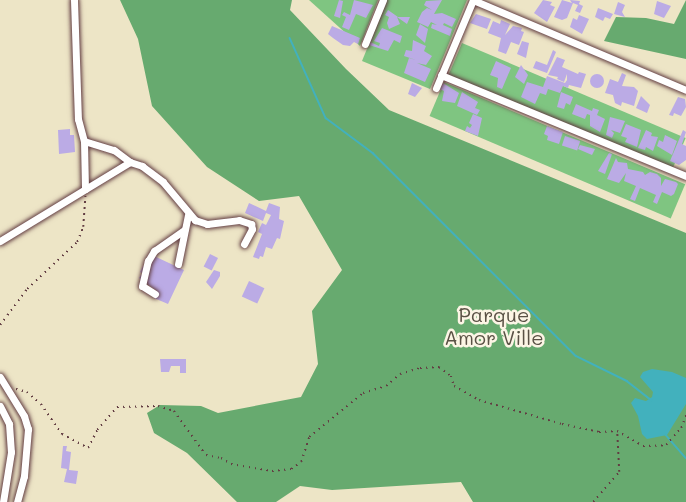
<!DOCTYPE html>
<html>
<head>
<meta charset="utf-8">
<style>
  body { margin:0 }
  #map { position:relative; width:686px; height:502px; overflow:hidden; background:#ede5c6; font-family:Mali,sans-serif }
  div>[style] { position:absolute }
  .green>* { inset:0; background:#7fc581; transform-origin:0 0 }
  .forest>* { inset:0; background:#67aa6f }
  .water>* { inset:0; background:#42b1bd }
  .stream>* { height:1.5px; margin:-0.75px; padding:0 0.75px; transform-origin:0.75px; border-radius:0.75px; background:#42b1bd }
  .building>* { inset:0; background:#bbabe5; transform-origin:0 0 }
  .round { border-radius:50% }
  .path>* { height:1.5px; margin-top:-0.75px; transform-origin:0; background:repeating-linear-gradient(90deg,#623d42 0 1.5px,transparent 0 6px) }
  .roads { filter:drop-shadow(0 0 2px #623d42) drop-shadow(0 0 2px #623d42) }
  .minor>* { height:7px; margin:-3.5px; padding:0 3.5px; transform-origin:3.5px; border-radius:3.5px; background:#fff }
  span { translate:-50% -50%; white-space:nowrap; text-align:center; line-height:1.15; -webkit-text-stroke:5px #fcf5e5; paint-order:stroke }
  .park-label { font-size:20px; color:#5a5145 }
</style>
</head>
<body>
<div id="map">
  <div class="green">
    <div style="clip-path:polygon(309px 0,378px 0,360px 46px)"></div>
    <div style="clip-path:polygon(387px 0,467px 0,430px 89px,362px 61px)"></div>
    <div style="left:462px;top:43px;width:243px;height:36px;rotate:23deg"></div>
    <div style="left:444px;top:82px;width:262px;height:37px;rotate:23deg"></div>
  </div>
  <div class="forest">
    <div style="clip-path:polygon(120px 0,292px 0,290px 10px,346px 69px,389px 110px,686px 233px,686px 502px,473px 502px,461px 482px,332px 490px,300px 486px,276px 502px,237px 502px,187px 453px,154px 433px,147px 413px,160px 405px,201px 406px,218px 413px,301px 397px,318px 364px,312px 311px,342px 270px,299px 196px,259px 201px,207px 167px,152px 106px,138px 39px)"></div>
    <div style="clip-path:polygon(686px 0,686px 59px,604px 41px,616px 17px,646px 18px,674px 24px)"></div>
  </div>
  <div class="water">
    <div style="clip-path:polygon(652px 369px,672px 372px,686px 378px,686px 404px,667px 435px,647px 439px,642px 434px,638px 416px,631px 403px,635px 398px,646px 401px,652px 397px,653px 392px,640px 377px,643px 372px)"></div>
  </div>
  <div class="stream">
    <div style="left:290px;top:38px;width:88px;rotate:65.8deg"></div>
    <div style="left:326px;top:118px;width:59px;rotate:36.7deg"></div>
    <div style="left:373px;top:153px;width:287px;rotate:45deg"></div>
    <div style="left:576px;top:356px;width:57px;rotate:26.1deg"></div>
    <div style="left:627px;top:381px;width:31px;rotate:38deg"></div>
    <div style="left:666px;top:435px;width:30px;rotate:49deg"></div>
  </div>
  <div class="building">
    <div style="clip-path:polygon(339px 0,343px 1px,340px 18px,334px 16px)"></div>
    <div style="clip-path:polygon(354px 0,373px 5px,366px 18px,356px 14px,349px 30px,342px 27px,346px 17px,342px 15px,344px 12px,350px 15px)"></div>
    <div style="clip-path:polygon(442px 0,434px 14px,442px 13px,456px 19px,452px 27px,444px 23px,443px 25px,452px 29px,450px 36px,431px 28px,432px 24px,437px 25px,431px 22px,428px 27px,417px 22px,422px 12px,427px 8px,432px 10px,424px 5px,426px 1px)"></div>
    <div style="clip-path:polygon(543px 0,552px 2px,550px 5px,555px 7px,547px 22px,534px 13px)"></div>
    <div style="clip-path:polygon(562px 0,572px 3px,570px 0,580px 1px,579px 4px,583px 6px,580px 13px,575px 11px,578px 5px,573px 3px,567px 18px,562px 20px,554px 17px)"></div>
    <div style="clip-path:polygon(657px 1px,671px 6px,664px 18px,654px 14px)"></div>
    <div style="clip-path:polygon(618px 2px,625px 5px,622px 12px,625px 17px,614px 14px)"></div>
    <div style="clip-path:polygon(598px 8px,613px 14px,610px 19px,605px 17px,603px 21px,595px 17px)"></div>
    <div style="clip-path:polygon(388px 10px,398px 17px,410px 17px,407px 24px,397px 17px,400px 24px,389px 29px,387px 23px,389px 17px,385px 15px)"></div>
    <div style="clip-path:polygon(476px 14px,491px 19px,487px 29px,470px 23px)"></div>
    <div style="clip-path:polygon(579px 15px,589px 19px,582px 34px,570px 27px,573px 18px,577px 20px)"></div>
    <div style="clip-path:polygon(501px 20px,510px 24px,505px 35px,513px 26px,522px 28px,521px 31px,524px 32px,519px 45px,511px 42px,506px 54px,498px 51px,501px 38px,488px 33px,493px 21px,500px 24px)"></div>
    <div style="clip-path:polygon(420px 24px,428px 29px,425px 43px,416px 35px)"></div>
    <div style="clip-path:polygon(332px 26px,360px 38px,358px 44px,354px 42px,350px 46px,343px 45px,333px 38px,328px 34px)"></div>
    <div style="clip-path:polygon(382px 28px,402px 36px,400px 43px,394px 40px,388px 51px,369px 45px,370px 42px,379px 46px,380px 43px,374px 41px)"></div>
    <div style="clip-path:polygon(413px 40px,426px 46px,424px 51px,432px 56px,426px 65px,417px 63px,431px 69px,425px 82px,404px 73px,409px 58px,416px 60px,404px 56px,406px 50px,412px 51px)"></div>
    <div style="clip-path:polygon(522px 41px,529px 43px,526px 58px,517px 54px)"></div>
    <div style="clip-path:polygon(553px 50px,556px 52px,547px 73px,533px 68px,536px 61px,547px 65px)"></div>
    <div style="clip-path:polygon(557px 57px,565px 60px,562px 67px,578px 74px,579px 72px,586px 74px,581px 88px,569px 85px,568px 88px,563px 86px,560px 93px,548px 89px,546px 95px,540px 93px,535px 104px,521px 97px,527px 82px,543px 87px,547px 76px,565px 83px,567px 80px,567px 74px,564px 82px,557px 79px,558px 77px,548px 75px)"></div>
    <div style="clip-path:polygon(496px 61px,511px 68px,502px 89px,497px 87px,498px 78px,490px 75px)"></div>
    <div style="clip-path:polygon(521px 65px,528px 75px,524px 84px,515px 77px)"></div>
    <div style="clip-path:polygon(622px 73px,626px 75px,622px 86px,634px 87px,638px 91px,634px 106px,622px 102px,621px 106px,615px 103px,613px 95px,605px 93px,610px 79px,618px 82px)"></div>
    <div class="round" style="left:590px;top:74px;width:14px;height:14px"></div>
    <div style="clip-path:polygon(412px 83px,422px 88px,415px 97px,408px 94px)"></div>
    <div style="clip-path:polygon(443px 83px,459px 93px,455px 103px,442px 101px,444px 91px,440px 89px)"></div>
    <div style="clip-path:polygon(462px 92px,478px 102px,475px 108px,480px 110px,477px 115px,457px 106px)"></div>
    <div style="clip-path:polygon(561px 92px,573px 97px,570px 105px,566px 103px,564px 109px,557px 107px)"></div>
    <div style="clip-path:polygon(641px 96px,650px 105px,647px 113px,636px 108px)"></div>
    <div style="clip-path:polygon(678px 97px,685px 99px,686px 107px,681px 116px,674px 113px,673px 116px,669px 115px)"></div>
    <div style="clip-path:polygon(576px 104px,592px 111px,593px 108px,599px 110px,597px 115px,605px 119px,600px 132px,590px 126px,590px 115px,587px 114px,585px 119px,572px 114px)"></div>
    <div style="clip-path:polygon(473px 114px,482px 118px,478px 136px,465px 131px,467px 126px,470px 128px,472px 125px,469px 123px)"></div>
    <div style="clip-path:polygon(610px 117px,625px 121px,620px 133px,611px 130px,614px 133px,612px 138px,606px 135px)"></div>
    <div style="clip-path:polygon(626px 124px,641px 130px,637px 147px,625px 142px,627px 138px,621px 136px)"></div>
    <div style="clip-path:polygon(547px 126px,563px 132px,559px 144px,547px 140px,548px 136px,544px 134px)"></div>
    <div style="clip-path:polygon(70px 129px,70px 135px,74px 135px,75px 152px,59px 154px,58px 130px)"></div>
    <div style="clip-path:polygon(646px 130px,652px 133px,651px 136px,658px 137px,653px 151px,646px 147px,645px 150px,638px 148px)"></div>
    <div style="clip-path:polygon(683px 130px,686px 132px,682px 144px,686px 146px,686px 160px,679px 165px,670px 161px)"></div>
    <div style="clip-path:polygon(665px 135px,677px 141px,672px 155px,657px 146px,659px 140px,663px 142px)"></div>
    <div style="left:565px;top:136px;width:16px;height:10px;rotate:18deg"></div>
    <div style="clip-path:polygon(580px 145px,595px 149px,592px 155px,578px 149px)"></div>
    <div style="clip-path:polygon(609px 153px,612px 154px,605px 174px,598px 171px)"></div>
    <div style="clip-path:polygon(616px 158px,618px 162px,627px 163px,628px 169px,643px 172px,645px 175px,650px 172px,657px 174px,661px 178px,661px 186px,665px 179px,676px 182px,678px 184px,674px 194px,671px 196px,662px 192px,657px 204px,653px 202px,656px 195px,640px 188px,635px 201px,630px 199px,636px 186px,624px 181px,626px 173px,619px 183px,607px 179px)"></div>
    <div style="clip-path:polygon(249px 203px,266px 211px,269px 203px,280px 207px,279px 219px,284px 221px,280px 239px,277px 238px,272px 249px,266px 247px,263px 257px,260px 256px,259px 259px,253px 257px,262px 234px,258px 232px,262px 223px,266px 225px,271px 215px,266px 213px,263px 221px,245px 213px)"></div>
    <div style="left:210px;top:254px;width:9px;height:14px;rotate:27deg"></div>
    <div style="clip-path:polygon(154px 256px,184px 270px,168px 304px,154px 298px,157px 291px,139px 278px,141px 275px,146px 275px,140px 272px,143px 266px,148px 269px)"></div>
    <div style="clip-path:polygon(214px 270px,220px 272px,220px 276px,212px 289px,206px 282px)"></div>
    <div style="left:249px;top:281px;width:17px;height:17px;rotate:25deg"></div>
    <div style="clip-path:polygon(160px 359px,186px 359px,186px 373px,180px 373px,180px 366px,171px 366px,169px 372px,161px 372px)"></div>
    <div style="clip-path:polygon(63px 446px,67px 446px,66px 451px,71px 452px,69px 470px,78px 471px,76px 484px,64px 482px,67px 469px,61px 468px)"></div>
  </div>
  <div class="path">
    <div style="left:0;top:325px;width:45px;rotate:-53.1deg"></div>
    <div style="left:27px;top:289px;width:69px;rotate:-43.2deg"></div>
    <div style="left:77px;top:242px;width:16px;rotate:-68deg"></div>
    <div style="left:83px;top:227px;width:31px;rotate:-86deg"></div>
    <div style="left:16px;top:389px;width:11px;rotate:15deg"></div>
    <div style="left:27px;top:392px;width:18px;rotate:41deg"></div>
    <div style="left:41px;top:404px;width:37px;rotate:55deg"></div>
    <div style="left:62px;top:434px;width:30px;rotate:28deg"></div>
    <div style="left:88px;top:448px;width:20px;rotate:-63deg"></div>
    <div style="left:97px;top:430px;width:30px;rotate:-49deg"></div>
    <div style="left:117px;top:407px;width:41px;rotate:-1.4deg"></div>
    <div style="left:158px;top:406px;width:17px;rotate:17deg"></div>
    <div style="left:174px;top:411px;width:54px;rotate:54deg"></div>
    <div style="left:206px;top:455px;width:15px;rotate:11deg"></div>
    <div style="left:221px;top:458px;width:12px;rotate:31deg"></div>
    <div style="left:231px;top:464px;width:42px;rotate:9.7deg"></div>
    <div style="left:272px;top:471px;width:19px;rotate:-6deg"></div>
    <div style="left:291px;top:469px;width:12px;rotate:-35deg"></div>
    <div style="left:301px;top:462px;width:26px;rotate:-72deg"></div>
    <div style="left:309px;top:437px;width:70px;rotate:-39.2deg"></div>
    <div style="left:363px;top:393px;width:24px;rotate:-17deg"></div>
    <div style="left:386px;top:386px;width:18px;rotate:-41deg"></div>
    <div style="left:400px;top:374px;width:21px;rotate:-17deg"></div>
    <div style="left:420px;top:368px;width:19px;rotate:-3deg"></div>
    <div style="left:439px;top:367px;width:15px;rotate:37deg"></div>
    <div style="left:451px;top:376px;width:10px;rotate:73deg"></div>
    <div style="left:454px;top:386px;width:29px;rotate:29deg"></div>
    <div style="left:479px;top:400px;width:86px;rotate:16.1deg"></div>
    <div style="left:562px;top:424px;width:38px;rotate:12deg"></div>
    <div style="left:599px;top:432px;width:18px;rotate:-3deg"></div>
    <div style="left:617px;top:431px;width:30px;rotate:30deg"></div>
    <div style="left:643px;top:446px;width:23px;rotate:-2deg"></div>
    <div style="left:666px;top:445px;width:23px;rotate:-49deg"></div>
    <div style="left:681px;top:428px;width:14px;rotate:-69deg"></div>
    <div style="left:593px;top:502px;width:40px;rotate:-49deg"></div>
    <div style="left:619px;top:472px;width:40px;rotate:-92.9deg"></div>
  </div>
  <div class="roads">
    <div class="minor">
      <div style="left:74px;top:0;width:119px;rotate:88.1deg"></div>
      <div style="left:78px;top:119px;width:23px;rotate:75deg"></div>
      <div style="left:84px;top:141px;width:48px;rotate:88.8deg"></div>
      <div style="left:473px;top:0;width:231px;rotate:22.9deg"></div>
      <div style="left:365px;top:44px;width:48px;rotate:-67.8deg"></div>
      <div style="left:441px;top:75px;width:265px;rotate:22.4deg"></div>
      <div style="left:436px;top:88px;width:95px;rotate:-67.2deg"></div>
      <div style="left:84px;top:141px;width:31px;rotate:17deg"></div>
      <div style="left:114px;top:150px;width:20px;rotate:37deg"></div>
      <div style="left:0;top:241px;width:152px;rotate:-31.3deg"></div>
      <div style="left:130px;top:162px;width:13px;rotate:18deg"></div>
      <div style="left:142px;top:166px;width:26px;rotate:37deg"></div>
      <div style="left:163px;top:182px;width:50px;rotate:49.9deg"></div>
      <div style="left:195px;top:220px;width:13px;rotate:18deg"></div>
      <div style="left:207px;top:224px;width:32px;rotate:-7deg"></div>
      <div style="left:239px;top:220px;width:13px;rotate:18deg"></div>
      <div style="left:251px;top:224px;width:5px;rotate:79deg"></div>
      <div style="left:252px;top:229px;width:17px;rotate:118deg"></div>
      <div style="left:178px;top:264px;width:50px;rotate:-78.5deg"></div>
      <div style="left:155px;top:294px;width:15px;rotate:-148deg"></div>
      <div style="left:142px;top:286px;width:26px;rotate:-77deg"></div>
      <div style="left:148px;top:261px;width:12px;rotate:-59deg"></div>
      <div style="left:154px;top:251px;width:37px;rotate:-35deg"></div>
      <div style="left:0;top:377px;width:46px;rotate:58.4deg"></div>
      <div style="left:24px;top:416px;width:14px;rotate:73deg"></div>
      <div style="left:28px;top:429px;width:47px;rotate:94.9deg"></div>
      <div style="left:24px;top:476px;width:27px;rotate:105deg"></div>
      <div style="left:0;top:406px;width:20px;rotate:63deg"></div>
      <div style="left:9px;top:424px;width:28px;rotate:86deg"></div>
      <div style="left:11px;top:452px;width:51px;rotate:99.1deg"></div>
    </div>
  </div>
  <div class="park-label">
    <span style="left:494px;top:326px">Parque<br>Amor Ville</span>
  </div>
</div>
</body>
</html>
